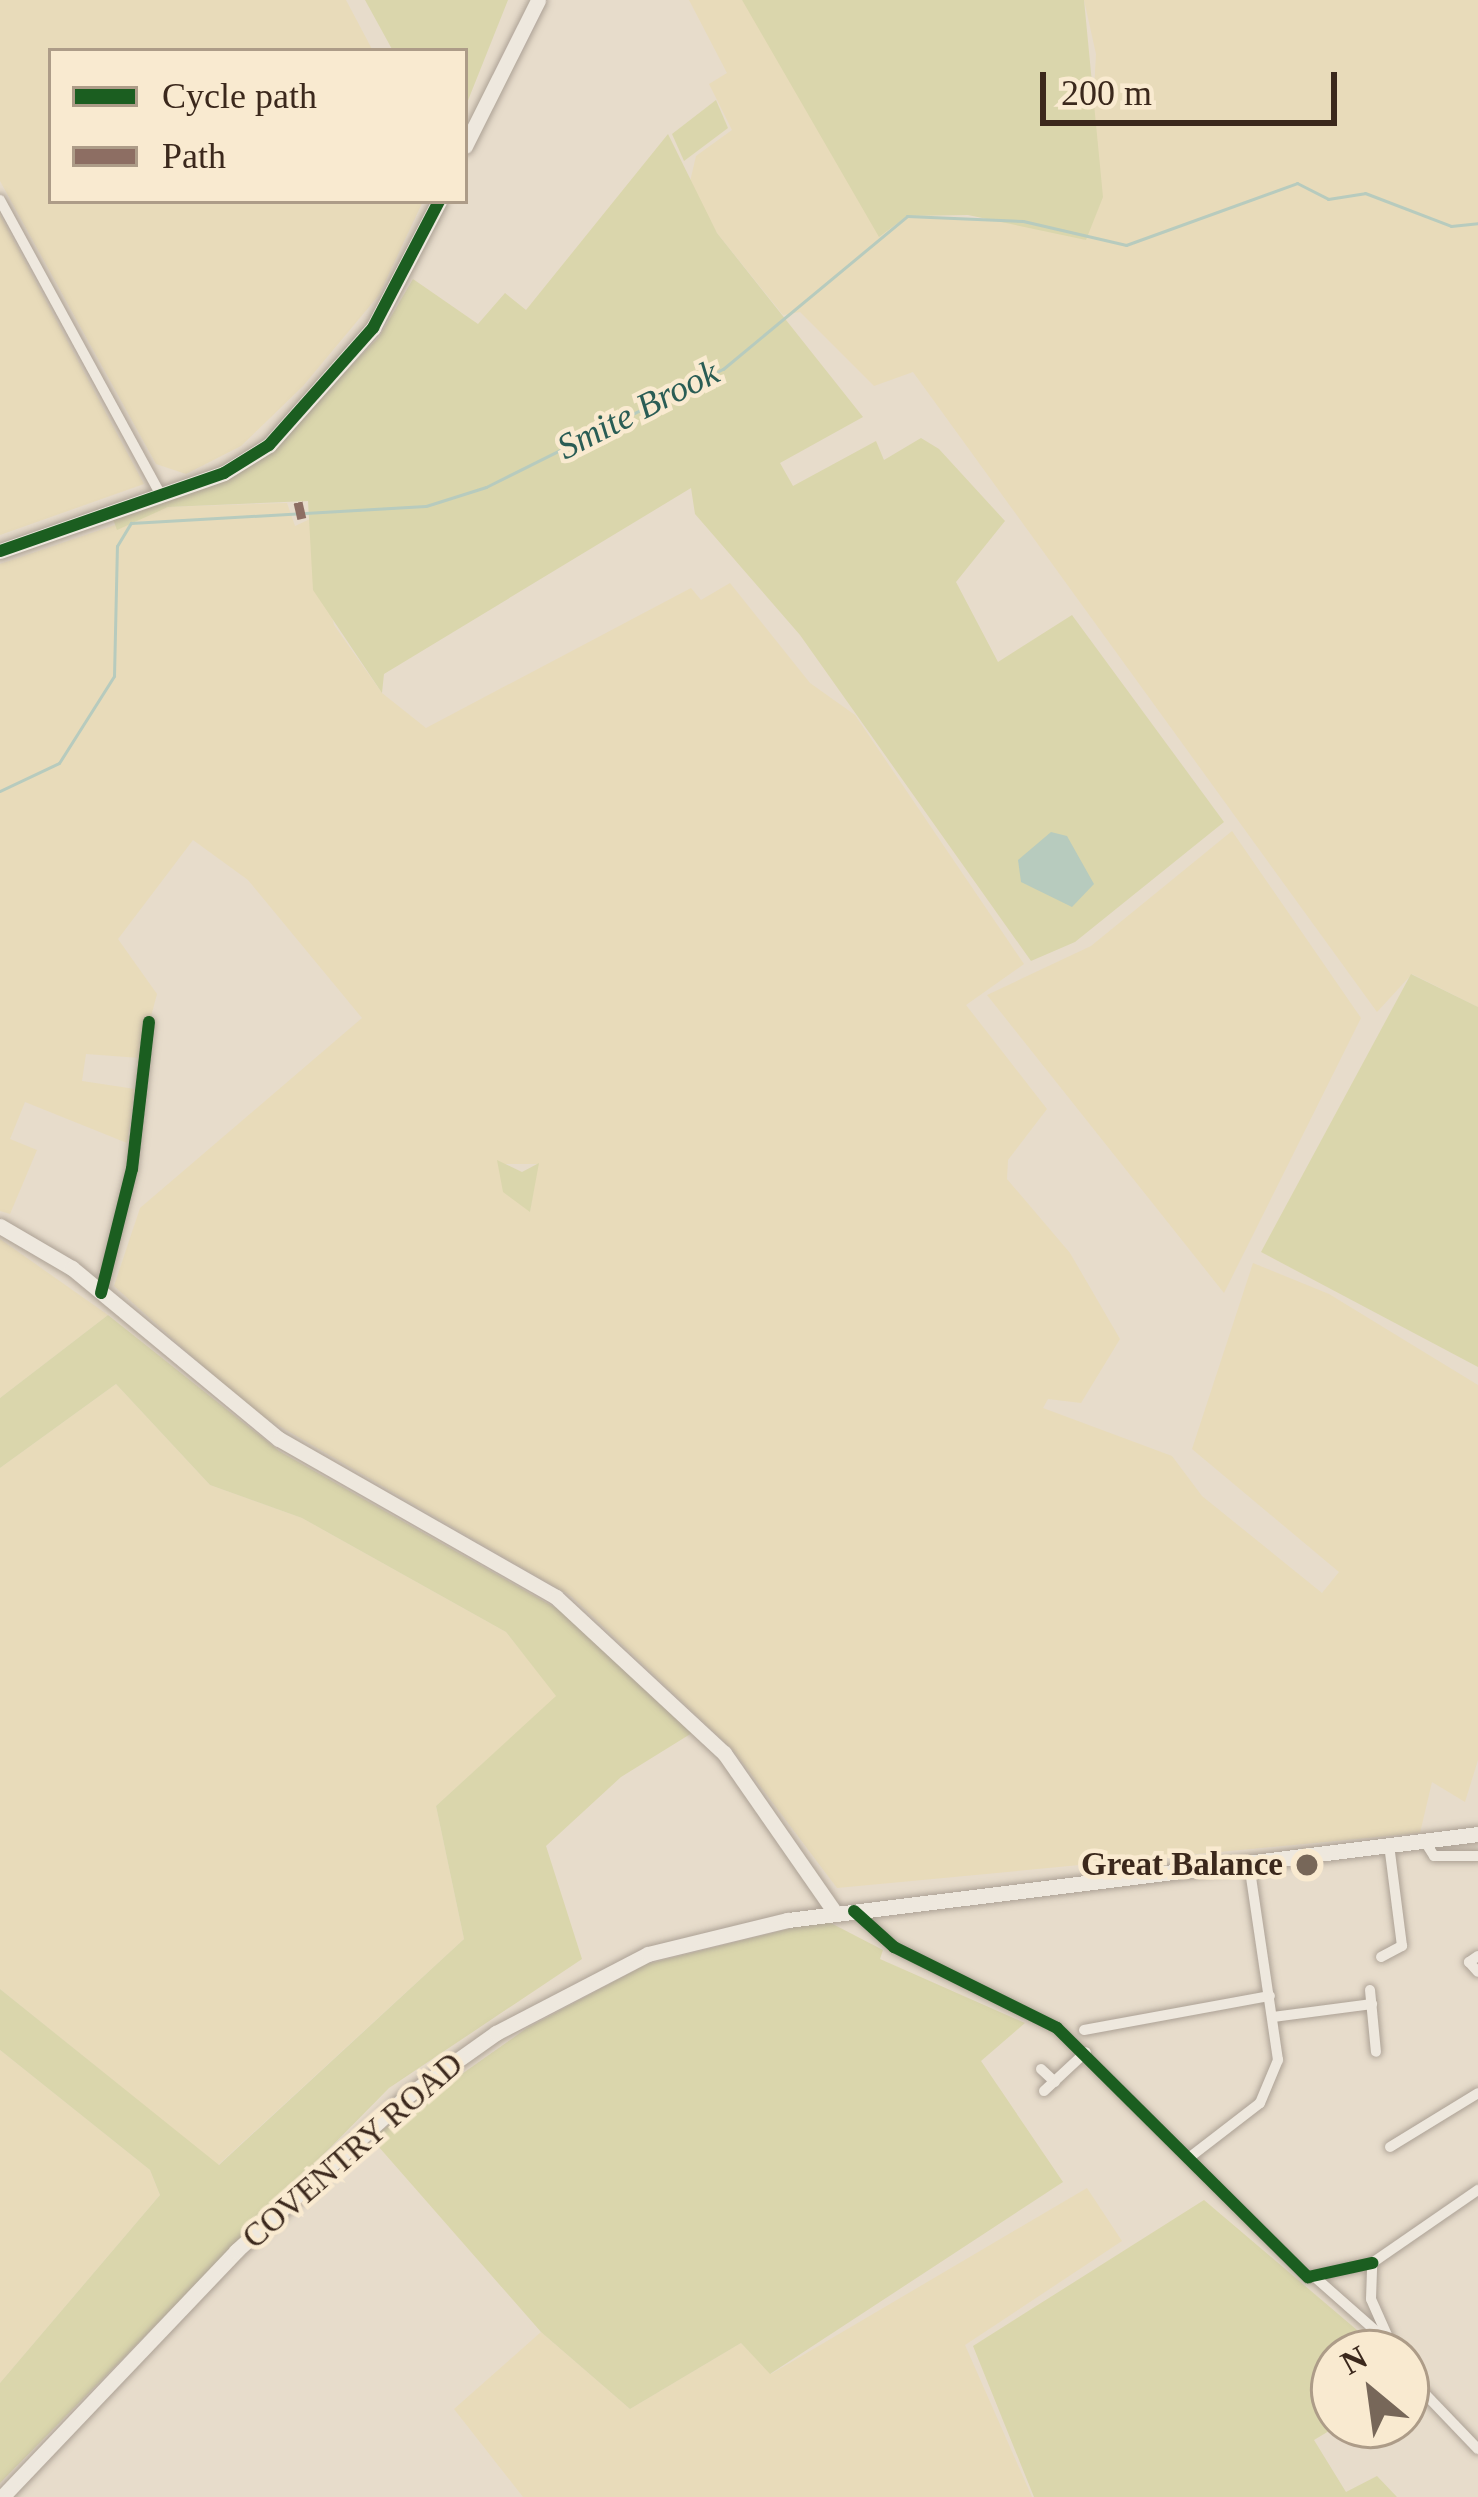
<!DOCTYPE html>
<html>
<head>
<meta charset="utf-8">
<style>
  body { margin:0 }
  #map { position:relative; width:1478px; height:2497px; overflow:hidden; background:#e7dccb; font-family:"Times New Roman",serif }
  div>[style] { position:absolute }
  .farmland>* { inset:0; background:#e8dbba }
  .green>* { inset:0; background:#dad6ac }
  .water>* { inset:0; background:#b7cbbe }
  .stream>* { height:3px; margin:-1.5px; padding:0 1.5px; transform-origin:1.5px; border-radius:1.5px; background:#b7cbbe }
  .roads { filter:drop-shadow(0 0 3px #aca195) drop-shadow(0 0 3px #aca195) }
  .street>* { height:10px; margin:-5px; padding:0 5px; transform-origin:5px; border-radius:5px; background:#eee8de }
  .secondary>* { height:15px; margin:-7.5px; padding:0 7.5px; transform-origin:7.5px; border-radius:7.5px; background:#eee8de }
  .quiet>* { height:9px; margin-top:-4.5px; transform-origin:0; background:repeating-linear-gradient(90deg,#8d6e63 0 18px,transparent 0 27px) }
  .cycleway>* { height:12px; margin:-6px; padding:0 6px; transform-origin:6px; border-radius:6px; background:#1b5e20 }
  .dots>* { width:33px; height:33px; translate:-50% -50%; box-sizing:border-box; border:6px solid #f9ead0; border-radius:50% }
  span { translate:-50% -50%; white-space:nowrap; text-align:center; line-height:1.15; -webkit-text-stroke:9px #f9ead0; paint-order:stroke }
  .poi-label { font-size:33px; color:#3b281c; font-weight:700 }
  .right { translate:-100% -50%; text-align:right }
  .street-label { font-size:33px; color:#3b281c }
  .water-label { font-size:36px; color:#2a5d55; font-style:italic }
  .legend { position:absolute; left:48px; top:48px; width:420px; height:156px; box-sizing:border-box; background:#f9ead0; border:3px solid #ad9c88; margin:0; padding:15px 21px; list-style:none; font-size:36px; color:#3b281c }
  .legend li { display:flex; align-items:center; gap:24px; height:60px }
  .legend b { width:60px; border:3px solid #ad9c88 }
  .north { position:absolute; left:1310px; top:2329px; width:120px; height:120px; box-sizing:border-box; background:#f9ead0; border:3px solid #ad9c88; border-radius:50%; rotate:331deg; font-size:33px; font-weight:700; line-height:48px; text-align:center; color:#3b281c }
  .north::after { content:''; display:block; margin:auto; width:42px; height:54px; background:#776759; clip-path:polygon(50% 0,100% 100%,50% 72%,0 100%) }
  .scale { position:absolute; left:1040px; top:72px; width:297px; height:54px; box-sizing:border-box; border:6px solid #3b281c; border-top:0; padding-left:15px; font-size:36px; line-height:42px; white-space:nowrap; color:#3b281c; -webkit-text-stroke:9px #f9ead0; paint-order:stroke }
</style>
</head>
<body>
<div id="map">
  <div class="farmland">
    <div style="clip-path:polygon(0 0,346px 0,373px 51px,51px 51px,51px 201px,423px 201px,379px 295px,303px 386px,241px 446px,186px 474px,156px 464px,0 181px)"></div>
    <div style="clip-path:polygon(689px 0,742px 0,907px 216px,1023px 221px,1086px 240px,1096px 54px,1084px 0,1478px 0,1478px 1007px,1412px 974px,1377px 1012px,913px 372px,874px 386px,800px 312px,783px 315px,717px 233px,689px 186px,696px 156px,732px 130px,709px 84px,727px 73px)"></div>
    <div style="clip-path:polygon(0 215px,144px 484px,0 535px)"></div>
    <div style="clip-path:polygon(evenodd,287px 503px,295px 526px,310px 519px,334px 625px,382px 693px,426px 728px,691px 588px,701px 600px,730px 583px,810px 683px,855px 715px,1024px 964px,966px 1005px,1047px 1109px,1008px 1160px,1007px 1179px,1070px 1253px,1120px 1339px,1081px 1403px,1048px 1399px,1043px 1408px,1172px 1456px,1202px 1496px,1322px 1593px,1339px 1572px,1192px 1449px,1253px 1263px,1329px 1294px,1478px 1385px,1478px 1760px,1465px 1802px,1432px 1782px,1420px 1833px,837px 1888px,733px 1750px,571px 1596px,252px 1410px,114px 1286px,140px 1208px,362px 1018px,248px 880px,193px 840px,118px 939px,157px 994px,140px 1058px,86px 1054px,82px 1081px,135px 1089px,127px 1143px,25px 1102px,10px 1139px,37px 1150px,10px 1214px,0 1211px,0 564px,168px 507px,287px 503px,506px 1164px,538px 1164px,530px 1211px,504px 1192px,506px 1164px)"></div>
    <div style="clip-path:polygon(1232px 831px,1361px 1018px,1224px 1293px,987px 995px,1091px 946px)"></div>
    <div style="clip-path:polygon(0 1239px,108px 1315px,0 1398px)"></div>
    <div style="clip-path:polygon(116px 1384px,210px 1485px,302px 1518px,506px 1632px,557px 1696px,436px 1806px,464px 1939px,218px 2165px,0 1989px,0 1468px)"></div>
    <div style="clip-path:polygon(0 2050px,150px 2170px,160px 2195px,0 2383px)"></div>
    <div style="clip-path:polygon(1087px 2188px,1122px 2241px,965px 2345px,1032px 2497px,523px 2497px,454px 2409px,541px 2332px,630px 2409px,741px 2343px,771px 2374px)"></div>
  </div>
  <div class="green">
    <div style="clip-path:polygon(365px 0,508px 0,465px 108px,465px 51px,393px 51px)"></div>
    <div style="clip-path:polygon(742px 0,1084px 0,1103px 197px,1086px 240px,968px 215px,907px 216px,879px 237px)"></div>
    <div style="clip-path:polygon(716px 100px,728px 128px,684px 161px,672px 134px)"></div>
    <div style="clip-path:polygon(668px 134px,717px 233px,863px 417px,780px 463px,793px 486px,876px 441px,884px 460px,921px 438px,939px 449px,1005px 521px,956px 582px,998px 662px,1072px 615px,1224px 822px,1075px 942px,1031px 961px,800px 635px,695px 514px,691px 488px,384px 674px,382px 693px,313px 590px,308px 501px,168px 507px,117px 530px,113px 519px,266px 454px,379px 337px,413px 279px,478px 324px,505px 293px,526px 310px)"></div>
    <div style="clip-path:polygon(1411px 974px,1478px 1007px,1478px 1367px,1261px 1252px)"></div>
    <div style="clip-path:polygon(497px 1160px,522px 1172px,539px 1163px,530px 1212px,503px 1192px)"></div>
    <div style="clip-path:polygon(108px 1315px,279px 1451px,561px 1611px,692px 1733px,621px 1777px,546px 1846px,582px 1959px,389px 2088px,0 2483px,0 2383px,160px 2195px,150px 2170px,0 2050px,0 1989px,219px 2165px,464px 1939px,436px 1806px,556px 1696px,506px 1632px,302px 1518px,210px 1485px,116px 1384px,0 1468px,0 1398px)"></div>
    <div style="clip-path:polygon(825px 1920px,883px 1950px,880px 1959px,1025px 2023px,981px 2061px,1063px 2182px,770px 2374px,741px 2343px,630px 2409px,541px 2332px,371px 2138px,527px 2028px,647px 1964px)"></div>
    <div style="clip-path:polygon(1204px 2200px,1384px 2353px,1334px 2353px,1339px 2425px,1314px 2440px,1346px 2492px,1377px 2476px,1397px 2497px,1034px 2497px,973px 2346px)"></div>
  </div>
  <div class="water">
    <div style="clip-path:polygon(1051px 832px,1067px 836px,1094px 884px,1072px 907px,1021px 882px,1018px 860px)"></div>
  </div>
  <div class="stream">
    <div style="left:0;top:791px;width:65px;rotate:-25.4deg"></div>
    <div style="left:59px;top:763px;width:103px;rotate:-57.7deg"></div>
    <div style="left:114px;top:676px;width:130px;rotate:-88.7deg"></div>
    <div style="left:117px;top:546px;width:27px;rotate:-59deg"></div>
    <div style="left:131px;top:523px;width:295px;rotate:-3.3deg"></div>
    <div style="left:426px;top:506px;width:63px;rotate:-17.6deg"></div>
    <div style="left:486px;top:487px;width:265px;rotate:-26.5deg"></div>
    <div style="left:723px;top:369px;width:239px;rotate:-39.7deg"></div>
    <div style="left:907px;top:216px;width:116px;rotate:2.5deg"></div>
    <div style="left:1023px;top:221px;width:106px;rotate:13.1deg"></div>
    <div style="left:1126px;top:245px;width:182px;rotate:-19.9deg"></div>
    <div style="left:1297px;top:183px;width:35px;rotate:27deg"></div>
    <div style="left:1328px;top:199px;width:37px;rotate:-9deg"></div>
    <div style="left:1365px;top:193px;width:92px;rotate:21deg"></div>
    <div style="left:1451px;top:226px;width:27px;rotate:-6deg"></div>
  </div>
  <div class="roads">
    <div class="street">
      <div style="left:0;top:200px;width:336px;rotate:61.4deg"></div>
      <div style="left:101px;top:1293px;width:128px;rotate:-76deg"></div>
      <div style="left:132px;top:1169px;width:148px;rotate:-83.4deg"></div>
      <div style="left:1424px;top:1840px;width:19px;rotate:58deg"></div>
      <div style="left:1434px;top:1856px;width:44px"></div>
      <div style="left:854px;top:1911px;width:54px;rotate:42deg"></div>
      <div style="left:894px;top:1947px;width:182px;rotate:26.4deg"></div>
      <div style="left:1057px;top:2028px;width:354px;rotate:44.8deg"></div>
      <div style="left:1308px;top:2277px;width:66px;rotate:-12.3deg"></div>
      <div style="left:1478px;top:1956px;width:11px;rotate:146deg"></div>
      <div style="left:1469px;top:1962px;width:13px;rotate:48deg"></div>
      <div style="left:1381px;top:1957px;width:24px;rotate:-28deg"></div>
      <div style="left:1402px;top:1946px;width:102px;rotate:-97.3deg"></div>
      <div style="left:1370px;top:1990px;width:62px;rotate:84.5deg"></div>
      <div style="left:1273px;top:2017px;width:100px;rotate:-7.5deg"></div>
      <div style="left:1084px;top:2030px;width:189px;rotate:-10.4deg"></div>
      <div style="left:1041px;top:2069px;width:19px;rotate:43deg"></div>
      <div style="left:1044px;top:2091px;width:57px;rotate:-42.9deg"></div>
      <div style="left:1390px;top:2147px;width:103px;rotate:-31.5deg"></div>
      <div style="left:1190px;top:2157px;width:88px;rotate:-37.6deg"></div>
      <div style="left:1260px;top:2103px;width:47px;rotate:-67.3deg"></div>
      <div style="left:1278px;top:2060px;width:198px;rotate:-98.4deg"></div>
      <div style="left:1317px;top:2279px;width:91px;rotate:41.4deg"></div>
      <div style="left:1395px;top:2353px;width:59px;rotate:-114deg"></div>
      <div style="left:1371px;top:2299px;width:36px;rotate:-88deg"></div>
      <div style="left:1372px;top:2263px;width:129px;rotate:-34.6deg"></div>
      <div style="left:1406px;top:2374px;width:104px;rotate:46.2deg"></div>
    </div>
    <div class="secondary">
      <div style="left:465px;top:146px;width:163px;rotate:-63.4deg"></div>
      <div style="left:0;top:551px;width:237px;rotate:-19.2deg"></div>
      <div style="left:224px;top:473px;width:53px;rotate:-31.9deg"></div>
      <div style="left:269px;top:445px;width:157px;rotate:-48.4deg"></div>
      <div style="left:373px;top:328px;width:143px;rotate:-62.5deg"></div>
      <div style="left:0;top:1226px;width:83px;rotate:30.3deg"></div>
      <div style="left:72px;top:1268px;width:268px;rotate:39.6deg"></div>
      <div style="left:279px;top:1439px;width:319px;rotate:29.7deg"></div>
      <div style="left:556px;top:1597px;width:229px;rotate:42.9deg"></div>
      <div style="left:724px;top:1753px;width:195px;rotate:55.2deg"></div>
      <div style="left:2px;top:2497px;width:340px;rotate:-46.4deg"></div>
      <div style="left:236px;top:2251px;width:231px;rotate:-42.2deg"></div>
      <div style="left:407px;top:2096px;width:109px;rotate:-35.3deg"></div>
      <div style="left:496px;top:2033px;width:171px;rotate:-27.5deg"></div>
      <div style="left:648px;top:1954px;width:144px;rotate:-13.7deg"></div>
      <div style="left:788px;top:1920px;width:695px;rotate:-7.1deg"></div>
    </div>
  </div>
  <div class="quiet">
    <div style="left:298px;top:502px;width:17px;rotate:77deg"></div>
  </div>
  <div class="cycleway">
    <div style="left:0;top:551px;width:237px;rotate:-19.2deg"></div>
    <div style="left:224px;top:473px;width:53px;rotate:-31.9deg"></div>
    <div style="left:269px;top:445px;width:157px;rotate:-48.4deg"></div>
    <div style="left:373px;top:328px;width:143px;rotate:-62.5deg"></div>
    <div style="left:101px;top:1293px;width:128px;rotate:-76deg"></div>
    <div style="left:132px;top:1169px;width:148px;rotate:-83.4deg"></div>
    <div style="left:854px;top:1911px;width:54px;rotate:42deg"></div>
    <div style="left:894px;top:1947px;width:182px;rotate:26.4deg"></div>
    <div style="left:1057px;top:2028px;width:354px;rotate:44.8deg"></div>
    <div style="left:1308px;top:2277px;width:66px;rotate:-12.3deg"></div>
  </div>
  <div class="dots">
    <div style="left:1307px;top:1865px;background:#776759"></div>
  </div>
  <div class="poi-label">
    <span class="right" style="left:1283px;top:1865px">Great Balance</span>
  </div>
  <div class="street-label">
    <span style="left:353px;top:2151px;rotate:-41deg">COVENTRY ROAD</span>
  </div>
  <div class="water-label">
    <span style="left:638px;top:410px;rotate:-27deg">Smite Brook</span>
  </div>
  <ul class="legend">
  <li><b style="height:15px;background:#1b5e20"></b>Cycle path</li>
  <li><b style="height:15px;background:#8d6e63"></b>Path</li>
  </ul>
  <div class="north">N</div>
  <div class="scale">200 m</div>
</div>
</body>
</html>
